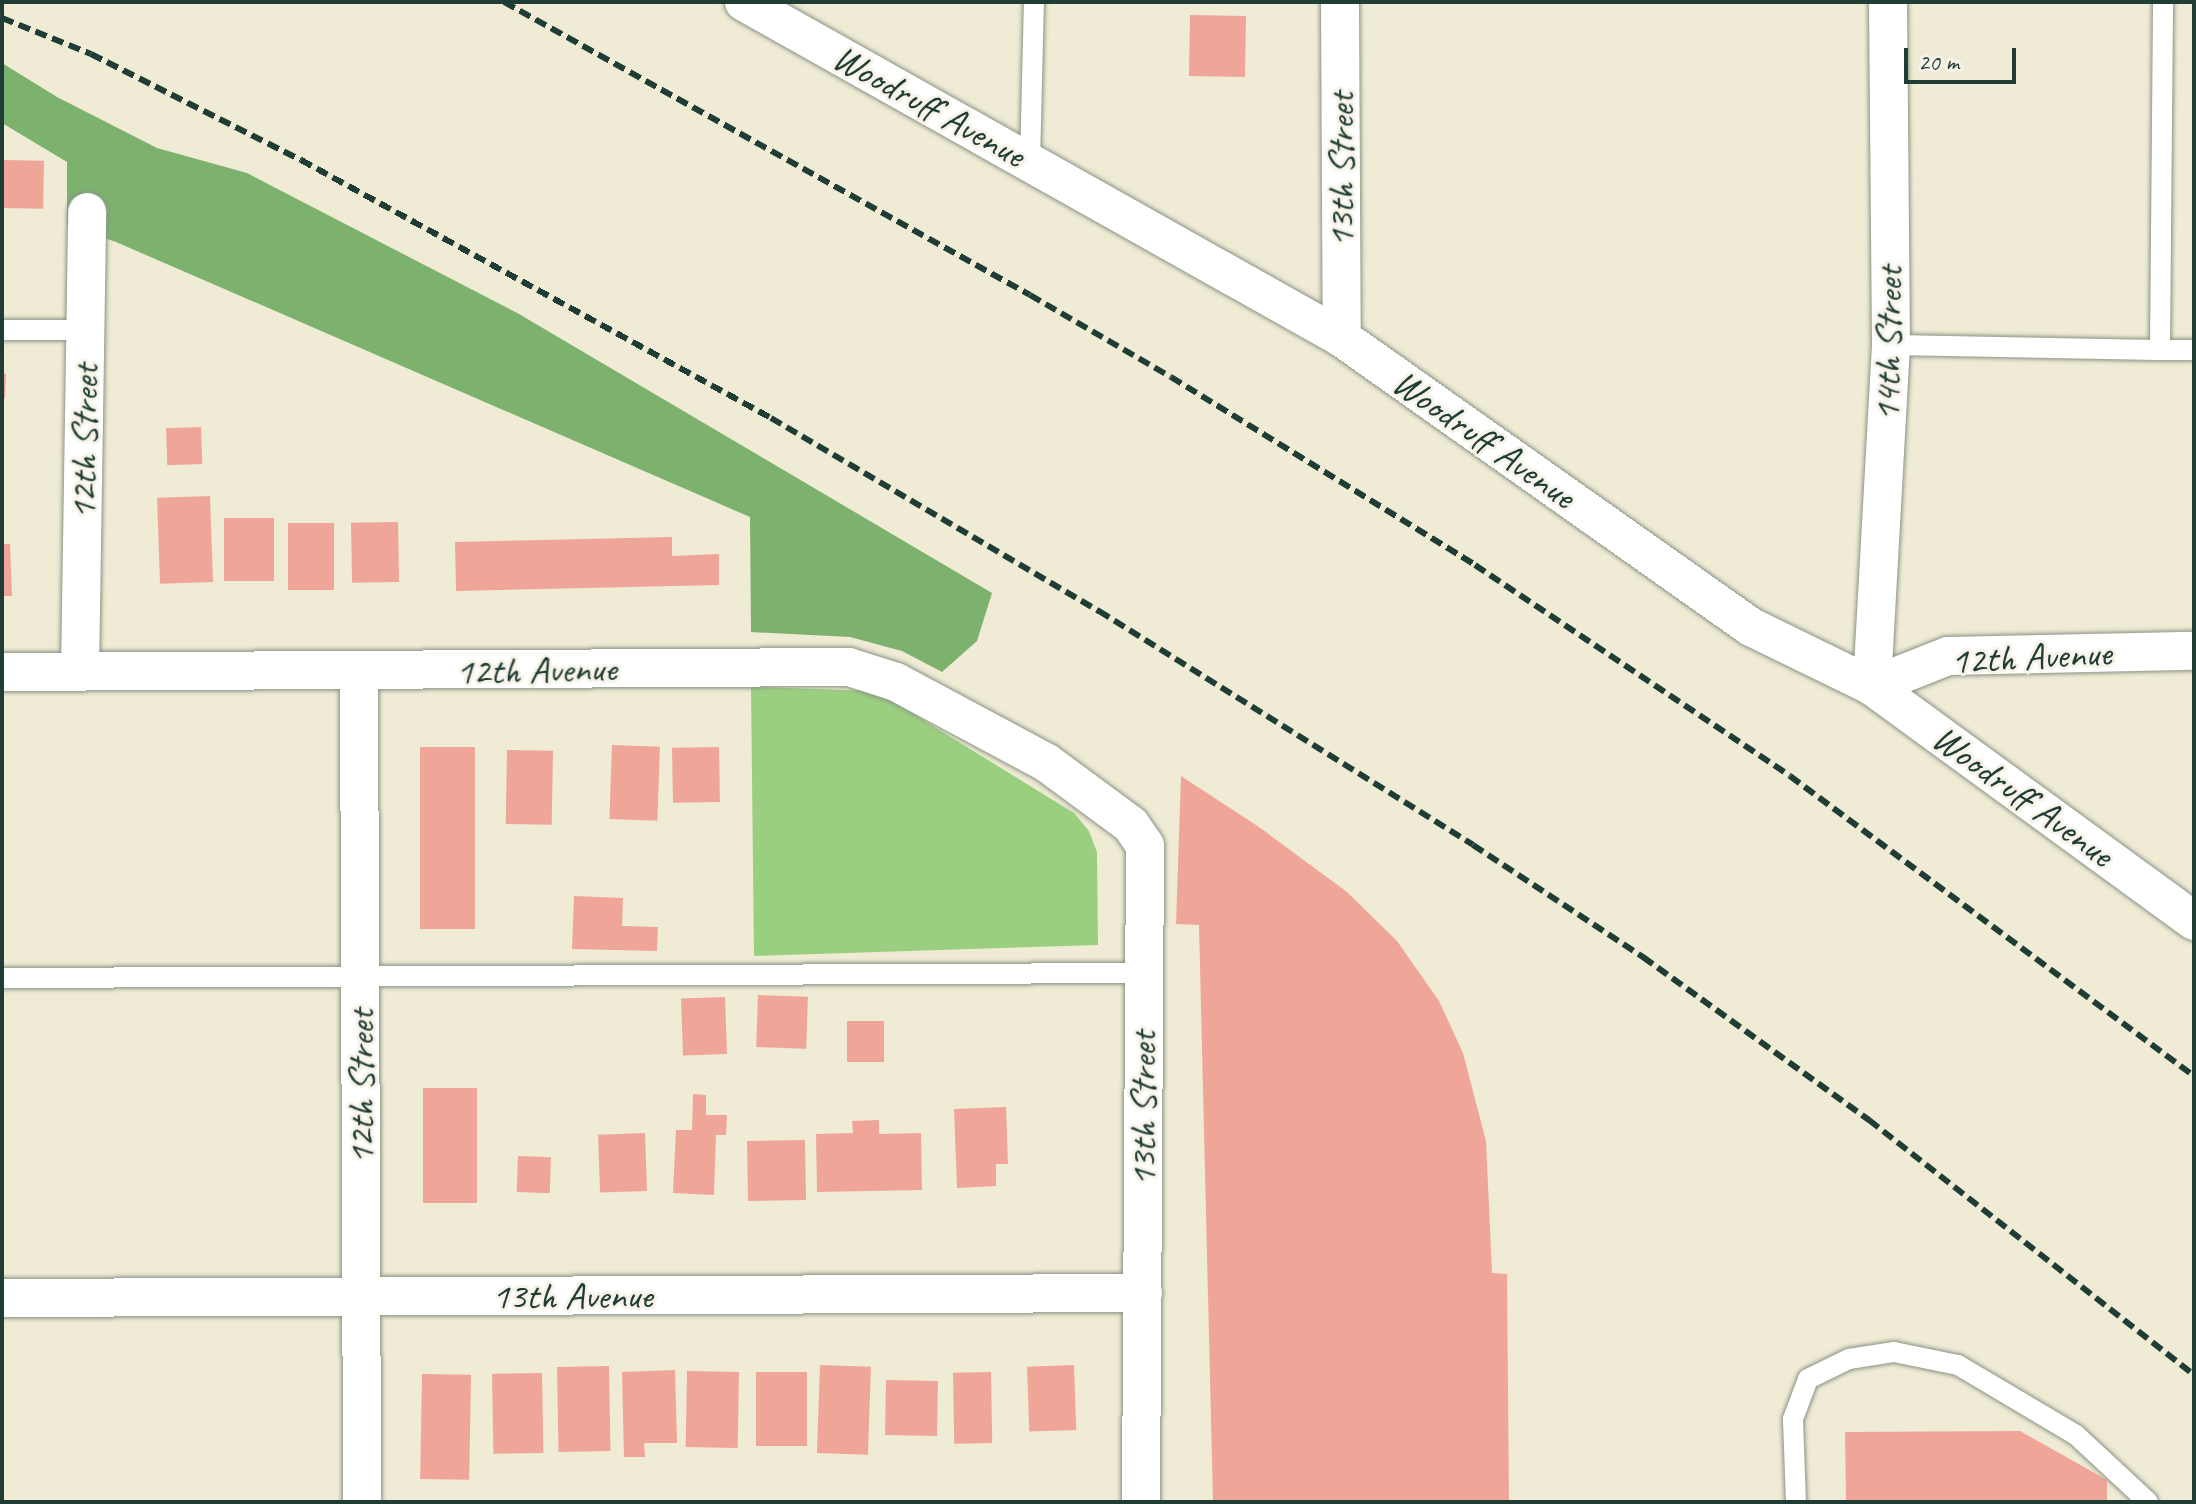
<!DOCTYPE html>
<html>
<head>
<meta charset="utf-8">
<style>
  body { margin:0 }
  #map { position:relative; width:2196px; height:1504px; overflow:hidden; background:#f0ebd5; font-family:Caveat,sans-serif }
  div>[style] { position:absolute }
  .green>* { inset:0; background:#9bcf80 }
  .forest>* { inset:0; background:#7cb26e }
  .building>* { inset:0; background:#f0a599; transform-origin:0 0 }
  .roads { filter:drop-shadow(0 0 2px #889484) drop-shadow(0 0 2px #889484) }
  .service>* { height:20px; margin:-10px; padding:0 10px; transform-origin:10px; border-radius:10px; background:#fff }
  .minor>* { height:38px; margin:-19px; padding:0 19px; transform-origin:19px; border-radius:19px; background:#fff }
  .rail>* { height:6px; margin-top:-3px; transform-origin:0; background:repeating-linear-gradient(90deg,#1f3d34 0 12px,transparent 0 18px) }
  span { translate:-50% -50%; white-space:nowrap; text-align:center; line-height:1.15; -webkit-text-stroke:6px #f7f3e8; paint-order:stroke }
  .street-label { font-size:38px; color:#1f3d34 }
  .frame { position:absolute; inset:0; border:4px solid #1f3d34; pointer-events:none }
  .scale { position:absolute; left:1904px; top:48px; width:112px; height:36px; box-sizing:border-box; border:4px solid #1f3d34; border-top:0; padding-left:10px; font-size:24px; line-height:28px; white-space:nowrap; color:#1f3d34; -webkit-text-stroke:6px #f7f3e8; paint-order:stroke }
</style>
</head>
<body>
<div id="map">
  <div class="green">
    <div style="clip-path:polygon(751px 687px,876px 691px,1074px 813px,1089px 831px,1097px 852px,1098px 945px,754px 956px)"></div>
  </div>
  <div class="forest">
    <div style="clip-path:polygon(2px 63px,57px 97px,157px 148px,247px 173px,519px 314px,992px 593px,977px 641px,942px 672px,902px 651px,850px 637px,751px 632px,750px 517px,116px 242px,67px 225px,67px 162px,2px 123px)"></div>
  </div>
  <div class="building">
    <div style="left:1190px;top:15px;width:56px;height:61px;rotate:1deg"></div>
    <div style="left:2px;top:160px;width:42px;height:48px;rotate:1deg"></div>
    <div style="clip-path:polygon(2px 374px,6px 374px,5px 398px,2px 398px)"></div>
    <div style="left:201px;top:427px;width:37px;height:35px;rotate:88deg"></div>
    <div style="left:210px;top:496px;width:86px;height:53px;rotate:88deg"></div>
    <div style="left:224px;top:518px;width:50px;height:63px"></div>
    <div style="left:398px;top:522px;width:60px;height:47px;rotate:89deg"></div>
    <div style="left:288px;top:523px;width:46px;height:67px"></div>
    <div style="clip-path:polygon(672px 537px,672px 556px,719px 554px,719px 585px,456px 591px,455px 542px)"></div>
    <div style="clip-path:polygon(2px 544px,10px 544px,12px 596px,2px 596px)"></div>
    <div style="left:612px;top:745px;width:48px;height:74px;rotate:2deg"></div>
    <div style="left:420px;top:747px;width:55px;height:182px"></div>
    <div style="left:719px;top:747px;width:55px;height:47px;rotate:89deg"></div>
    <div style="left:507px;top:750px;width:46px;height:74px;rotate:1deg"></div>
    <div style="clip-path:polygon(1181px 776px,1259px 827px,1347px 892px,1397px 941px,1439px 1001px,1463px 1053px,1486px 1141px,1492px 1273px,1507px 1274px,1509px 1502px,1213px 1502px,1199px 925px,1176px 924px)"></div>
    <div style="clip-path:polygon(574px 896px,623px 898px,622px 926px,658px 927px,657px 951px,572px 949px)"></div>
    <div style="left:758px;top:995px;width:50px;height:52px;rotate:2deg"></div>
    <div style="left:725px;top:997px;width:57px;height:44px;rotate:88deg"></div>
    <div style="left:847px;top:1021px;width:37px;height:41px"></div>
    <div style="left:423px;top:1088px;width:54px;height:115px"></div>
    <div style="clip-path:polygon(693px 1094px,706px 1095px,706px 1115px,727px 1115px,726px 1135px,716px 1135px,714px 1195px,673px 1193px,676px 1130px,692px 1130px)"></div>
    <div style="clip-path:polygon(1006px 1107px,1008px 1164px,996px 1164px,996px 1186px,957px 1188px,954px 1109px)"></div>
    <div style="clip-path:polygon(879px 1120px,879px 1134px,921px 1133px,922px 1190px,817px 1192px,816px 1134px,853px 1133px,852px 1121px)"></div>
    <div style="left:645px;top:1133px;width:58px;height:47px;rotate:88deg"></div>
    <div style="left:805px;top:1140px;width:60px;height:58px;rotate:89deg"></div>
    <div style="left:518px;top:1156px;width:33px;height:36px;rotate:2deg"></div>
    <div style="left:820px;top:1365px;width:51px;height:88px;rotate:2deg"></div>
    <div style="left:1074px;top:1365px;width:65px;height:47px;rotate:88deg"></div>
    <div style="left:609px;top:1366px;width:85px;height:52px;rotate:89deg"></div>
    <div style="clip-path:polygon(675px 1370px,677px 1443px,644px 1443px,645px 1457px,624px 1457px,622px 1372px)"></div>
    <div style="left:687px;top:1371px;width:52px;height:76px;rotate:1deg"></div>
    <div style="left:756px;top:1372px;width:51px;height:74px"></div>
    <div style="left:991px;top:1372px;width:71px;height:38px;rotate:89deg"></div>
    <div style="left:542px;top:1373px;width:80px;height:50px;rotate:89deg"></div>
    <div style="left:422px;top:1374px;width:49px;height:105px;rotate:1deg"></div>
    <div style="left:886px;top:1380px;width:52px;height:55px;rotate:1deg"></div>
    <div style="clip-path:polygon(2020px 1431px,2107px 1480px,2107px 1502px,1846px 1502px,1845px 1432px)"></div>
  </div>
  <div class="roads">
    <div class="service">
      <div style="left:1030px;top:163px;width:161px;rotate:-88.6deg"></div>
      <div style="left:2px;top:330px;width:83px"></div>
      <div style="left:1891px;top:345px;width:269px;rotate:1.1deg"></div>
      <div style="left:2160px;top:350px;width:348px;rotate:-89.5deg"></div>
      <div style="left:2160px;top:350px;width:34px"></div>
      <div style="left:2px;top:978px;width:1142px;rotate:-0.25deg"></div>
      <div style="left:1796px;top:1502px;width:83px;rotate:-92.1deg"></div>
      <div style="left:1793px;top:1419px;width:43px;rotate:-69.4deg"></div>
      <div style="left:1808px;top:1379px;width:46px;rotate:-26deg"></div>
      <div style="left:1849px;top:1359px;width:46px;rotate:-8.8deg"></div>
      <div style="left:1894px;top:1352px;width:65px;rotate:11.5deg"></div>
      <div style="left:1958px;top:1365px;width:137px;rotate:30.7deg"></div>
      <div style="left:2076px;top:1435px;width:98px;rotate:42.9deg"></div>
    </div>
    <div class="minor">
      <div style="left:744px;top:2px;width:686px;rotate:29.33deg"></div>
      <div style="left:1342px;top:338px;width:501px;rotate:35.25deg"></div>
      <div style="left:1751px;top:627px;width:135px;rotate:26deg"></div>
      <div style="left:1872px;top:686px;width:399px;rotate:36.1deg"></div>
      <div style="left:1340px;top:2px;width:336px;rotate:89.7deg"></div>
      <div style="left:1888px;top:2px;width:343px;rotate:89.5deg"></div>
      <div style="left:1891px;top:345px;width:342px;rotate:93.2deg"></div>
      <div style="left:1872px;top:686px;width:82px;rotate:-21.5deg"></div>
      <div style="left:1948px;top:656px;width:246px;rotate:-1.2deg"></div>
      <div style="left:2px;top:672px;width:847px;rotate:-0.34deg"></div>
      <div style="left:849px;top:667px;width:49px;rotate:17.7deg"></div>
      <div style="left:896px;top:682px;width:171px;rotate:28.2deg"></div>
      <div style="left:1047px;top:763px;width:104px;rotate:36.4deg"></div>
      <div style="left:1131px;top:825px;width:25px;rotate:56deg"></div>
      <div style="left:1145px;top:846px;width:656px;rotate:90.35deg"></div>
      <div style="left:80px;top:672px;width:460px;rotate:-89.1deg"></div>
      <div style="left:359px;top:672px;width:830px;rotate:89.79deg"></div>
      <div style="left:2px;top:1298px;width:1141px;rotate:-0.25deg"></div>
    </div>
  </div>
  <div class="rail">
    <div style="left:504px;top:2px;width:602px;rotate:29.12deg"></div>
    <div style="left:1030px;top:295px;width:163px;rotate:30.2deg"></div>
    <div style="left:1171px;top:377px;width:357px;rotate:31.7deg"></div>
    <div style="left:1475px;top:565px;width:379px;rotate:33.8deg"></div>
    <div style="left:1790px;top:776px;width:503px;rotate:36.6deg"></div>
    <div style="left:2px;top:18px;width:96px;rotate:22deg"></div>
    <div style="left:91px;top:54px;width:235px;rotate:26.8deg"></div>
    <div style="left:301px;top:160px;width:536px;rotate:28.76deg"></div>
    <div style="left:771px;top:418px;width:381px;rotate:30.5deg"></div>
    <div style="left:1099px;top:611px;width:441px;rotate:32deg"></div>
    <div style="left:1473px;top:845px;width:204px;rotate:33.4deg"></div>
    <div style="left:1643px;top:957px;width:279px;rotate:35.8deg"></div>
    <div style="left:1869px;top:1120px;width:413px;rotate:38.1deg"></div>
  </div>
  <div class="street-label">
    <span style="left:929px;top:106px;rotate:29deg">Woodruff Avenue</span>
    <span style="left:1341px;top:170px;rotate:-90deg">13th Street</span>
    <span style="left:1888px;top:344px;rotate:-89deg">14th Street</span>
    <span style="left:1484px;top:439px;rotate:35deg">Woodruff Avenue</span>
    <span style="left:84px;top:442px;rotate:-89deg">12th Street</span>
    <span style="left:2031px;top:657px;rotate:-3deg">12th Avenue</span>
    <span style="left:536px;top:670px;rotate:-1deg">12th Avenue</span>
    <span style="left:2023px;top:796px;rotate:36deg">Woodruff Avenue</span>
    <span style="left:361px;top:1087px;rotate:-90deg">12th Street</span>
    <span style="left:1143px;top:1109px;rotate:-90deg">13th Street</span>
    <span style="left:572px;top:1296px">13th Avenue</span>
  </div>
  <div class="frame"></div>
  <div class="scale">20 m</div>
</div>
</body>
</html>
